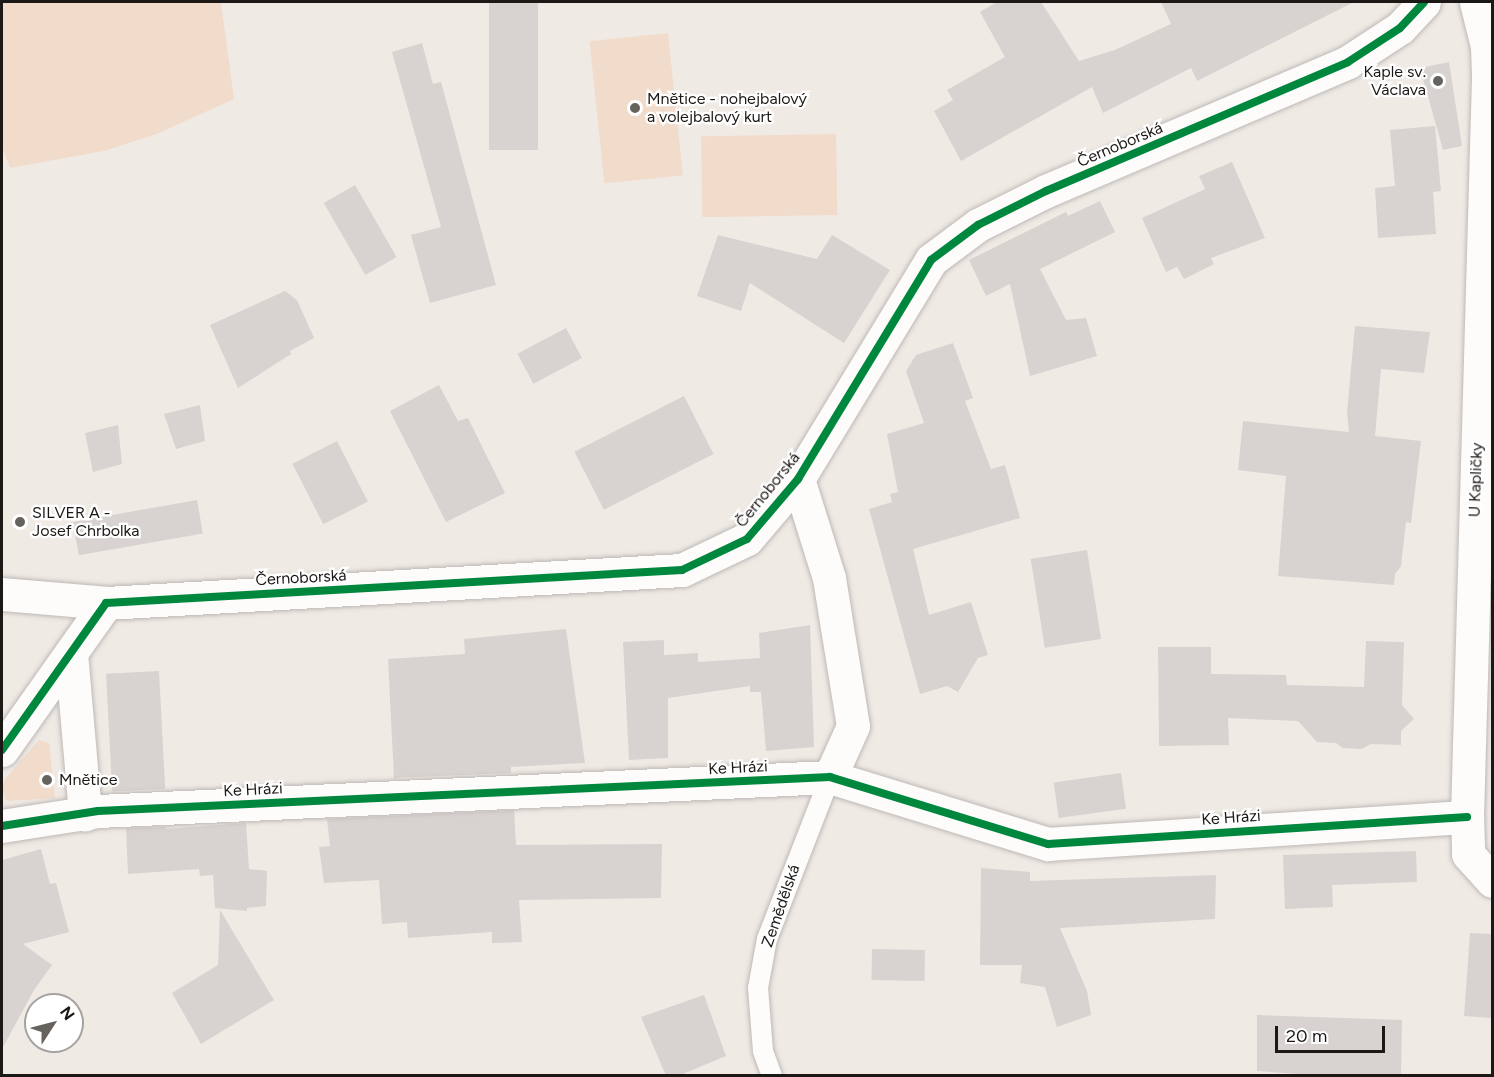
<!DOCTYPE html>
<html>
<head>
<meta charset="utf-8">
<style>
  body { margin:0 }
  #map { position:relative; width:1494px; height:1077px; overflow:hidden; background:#f0eae5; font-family:Figtree,sans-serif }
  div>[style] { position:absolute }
  .green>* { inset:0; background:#f1dccc; transform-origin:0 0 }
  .building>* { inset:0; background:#d8d3d0; transform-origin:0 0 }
  .roads { filter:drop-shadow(0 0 2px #beb9b6) drop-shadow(0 0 2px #beb9b6) }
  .service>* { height:20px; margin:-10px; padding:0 10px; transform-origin:10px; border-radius:10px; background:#fdfcfb }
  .minor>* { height:33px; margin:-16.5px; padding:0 16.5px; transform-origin:16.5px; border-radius:16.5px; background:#fdfcfb }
  .tertiary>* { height:33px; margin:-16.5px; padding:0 16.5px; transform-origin:16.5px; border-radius:16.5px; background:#fdfcfb }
  .cycleway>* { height:8px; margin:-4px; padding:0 4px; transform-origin:4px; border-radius:4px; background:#00873e }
  .dots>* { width:16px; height:16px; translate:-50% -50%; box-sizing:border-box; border:3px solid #fff; border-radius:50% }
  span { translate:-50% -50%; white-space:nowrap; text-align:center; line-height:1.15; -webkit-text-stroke:4.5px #fff; paint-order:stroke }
  .poi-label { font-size:16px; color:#1c1816 }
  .right { translate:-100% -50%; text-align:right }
  .left { translate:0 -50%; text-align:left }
  .street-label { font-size:16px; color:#1c1816 }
  .frame { position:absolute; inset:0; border:3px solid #1c1816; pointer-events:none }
  .north { position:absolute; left:24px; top:993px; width:60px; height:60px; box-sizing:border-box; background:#fff; border:2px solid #a4a3a2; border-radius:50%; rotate:54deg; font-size:16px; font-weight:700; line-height:24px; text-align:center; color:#1c1816 }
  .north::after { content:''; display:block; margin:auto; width:21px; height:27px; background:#66625e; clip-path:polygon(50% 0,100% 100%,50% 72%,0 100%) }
  .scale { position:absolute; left:1275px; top:1026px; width:110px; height:27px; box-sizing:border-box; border:3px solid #1c1816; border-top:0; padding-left:8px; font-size:18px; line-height:21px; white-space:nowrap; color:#1c1816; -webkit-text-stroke:4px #fff; paint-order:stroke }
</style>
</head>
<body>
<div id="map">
  <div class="green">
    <div style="clip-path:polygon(2px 2px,221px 2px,234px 99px,157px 134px,104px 151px,10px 168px,2px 147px)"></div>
    <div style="left:668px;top:33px;width:143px;height:79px;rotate:84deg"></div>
    <div style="left:836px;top:134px;width:81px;height:135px;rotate:89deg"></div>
    <div style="clip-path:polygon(39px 740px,49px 743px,55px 798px,9px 801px,5px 799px,2px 789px,5px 779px)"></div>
  </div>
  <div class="building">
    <div style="left:489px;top:2px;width:49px;height:148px"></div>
    <div style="clip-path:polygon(997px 2px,1041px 2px,1079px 61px,1115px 50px,1171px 24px,1161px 2px,1354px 2px,1197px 81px,1191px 68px,1103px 113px,1092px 87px,961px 161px,934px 111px,953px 100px,947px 90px,1005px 57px,980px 12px)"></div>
    <div style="clip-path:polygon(422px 43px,433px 84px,441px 82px,496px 285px,430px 303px,411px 235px,441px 227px,392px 52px)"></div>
    <div style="clip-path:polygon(1449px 62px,1462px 146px,1443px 150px,1420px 68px)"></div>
    <div style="clip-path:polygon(1435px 126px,1441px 191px,1433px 192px,1436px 234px,1378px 238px,1375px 188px,1395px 186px,1390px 130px)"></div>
    <div style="clip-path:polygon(1232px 162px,1265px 238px,1211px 258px,1214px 264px,1184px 279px,1177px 267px,1166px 272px,1142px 218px,1205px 189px,1199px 176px)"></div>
    <div style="left:355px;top:185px;width:83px;height:36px;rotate:60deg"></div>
    <div style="clip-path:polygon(1100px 201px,1115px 232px,1040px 269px,1066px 320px,1086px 318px,1097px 356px,1030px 376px,1010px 284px,986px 296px,969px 260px,1066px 212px,1068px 216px)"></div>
    <div style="clip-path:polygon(718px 235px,817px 259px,832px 235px,890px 270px,844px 343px,750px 283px,741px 311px,697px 296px)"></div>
    <div style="clip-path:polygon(285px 291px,297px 300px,314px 338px,290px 351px,291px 354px,238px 388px,210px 325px)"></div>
    <div style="clip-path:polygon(1355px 326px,1430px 332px,1424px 373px,1381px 369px,1375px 436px,1421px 441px,1411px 523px,1406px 522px,1401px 566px,1395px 574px,1394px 585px,1278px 576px,1286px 476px,1238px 470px,1243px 421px,1349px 432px,1347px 412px)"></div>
    <div style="left:566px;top:328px;width:34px;height:55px;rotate:62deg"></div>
    <div style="clip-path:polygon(953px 343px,973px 398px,965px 401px,991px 469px,1005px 465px,1020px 518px,913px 549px,929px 615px,971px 602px,988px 655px,978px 658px,958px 692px,947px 686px,920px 694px,869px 509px,892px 502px,890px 494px,898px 492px,887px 434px,924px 423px,906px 371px,916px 355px)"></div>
    <div style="clip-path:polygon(439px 385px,458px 421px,468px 418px,505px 493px,446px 522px,390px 411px)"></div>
    <div style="left:684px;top:396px;width:65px;height:123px;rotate:63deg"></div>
    <div style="clip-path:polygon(200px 405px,205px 441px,176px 449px,164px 414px)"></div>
    <div style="clip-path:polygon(118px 425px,122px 464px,93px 472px,85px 433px)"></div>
    <div style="left:337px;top:441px;width:68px;height:50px;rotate:63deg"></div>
    <div style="left:197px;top:500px;width:34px;height:126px;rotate:80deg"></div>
    <div style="left:1087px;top:550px;width:90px;height:57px;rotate:81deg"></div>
    <div style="clip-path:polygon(810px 625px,814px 747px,766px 751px,761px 692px,750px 692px,750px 686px,668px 698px,668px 758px,629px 760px,623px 642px,664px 640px,664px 655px,698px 653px,698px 662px,760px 658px,759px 633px)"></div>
    <div style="clip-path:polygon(566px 629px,585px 763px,511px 767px,511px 773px,394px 778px,388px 659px,465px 654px,464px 639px)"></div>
    <div style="clip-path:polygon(1366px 641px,1404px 642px,1402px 705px,1414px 719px,1401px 731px,1401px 745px,1371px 744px,1362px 749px,1343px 748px,1336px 743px,1317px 742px,1298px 721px,1228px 718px,1229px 745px,1159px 746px,1158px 647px,1211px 647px,1211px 674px,1286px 675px,1287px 685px,1364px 687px)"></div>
    <div style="left:159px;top:671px;width:118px;height:53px;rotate:87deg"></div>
    <div style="left:1121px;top:773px;width:36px;height:68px;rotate:82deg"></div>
    <div style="clip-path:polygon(514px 810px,516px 845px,662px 844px,661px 898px,519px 900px,522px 942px,492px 943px,492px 932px,408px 938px,407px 922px,382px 924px,379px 880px,324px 883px,319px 847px,330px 846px,327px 819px)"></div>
    <div style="clip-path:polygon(246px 823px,249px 869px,267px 871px,266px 906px,247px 908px,247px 911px,215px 908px,213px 875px,200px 876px,199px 869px,128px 874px,126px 828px,166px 827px,166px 829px)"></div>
    <div style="clip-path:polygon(41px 849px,50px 884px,56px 883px,69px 932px,23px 944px,52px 965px,34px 990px,2px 1049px,2px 860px)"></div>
    <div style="clip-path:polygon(1416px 851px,1417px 882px,1332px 885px,1333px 907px,1285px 909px,1283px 855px)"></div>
    <div style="clip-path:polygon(981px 868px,1030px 872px,1030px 881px,1216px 875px,1215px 919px,1060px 928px,1087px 991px,1091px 1015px,1057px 1027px,1045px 987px,1020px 983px,1022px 965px,980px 965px)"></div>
    <div style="clip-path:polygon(220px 910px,274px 1000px,201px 1044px,172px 993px,218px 965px)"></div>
    <div style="clip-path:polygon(1470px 933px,1492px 934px,1492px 1018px,1464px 1016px)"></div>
    <div style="left:872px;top:949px;width:53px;height:31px;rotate:1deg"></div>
    <div style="clip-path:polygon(704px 995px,726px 1056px,678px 1076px,666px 1076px,641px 1017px)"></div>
    <div style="clip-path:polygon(1257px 1015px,1402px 1020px,1401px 1076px,1327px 1076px,1257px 1071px)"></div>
  </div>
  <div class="roads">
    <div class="service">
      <div style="left:772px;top:1076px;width:27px;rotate:-110deg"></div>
      <div style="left:763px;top:1051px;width:63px;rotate:-94.5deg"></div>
      <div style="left:758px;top:988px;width:50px;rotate:-79.6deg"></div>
      <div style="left:767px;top:939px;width:174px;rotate:-68.7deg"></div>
    </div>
    <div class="minor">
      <div style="left:1476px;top:2px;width:45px;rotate:76deg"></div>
      <div style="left:1487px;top:46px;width:32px;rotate:88deg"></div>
      <div style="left:1488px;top:78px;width:739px;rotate:91.63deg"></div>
      <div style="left:1467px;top:817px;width:37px;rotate:88deg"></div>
      <div style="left:1468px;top:854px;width:36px;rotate:48deg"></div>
      <div style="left:798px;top:479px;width:104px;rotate:72.6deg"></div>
      <div style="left:829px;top:578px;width:150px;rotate:80.8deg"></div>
      <div style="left:853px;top:726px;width:56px;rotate:114.3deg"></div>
      <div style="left:2px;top:594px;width:104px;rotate:4.9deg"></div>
      <div style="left:71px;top:653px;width:162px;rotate:85deg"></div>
      <div style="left:2px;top:826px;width:97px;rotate:-8.9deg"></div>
      <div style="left:98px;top:811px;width:733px;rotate:-2.66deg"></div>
      <div style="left:830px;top:777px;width:228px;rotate:17.1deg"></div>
      <div style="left:1048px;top:844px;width:420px;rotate:-3.7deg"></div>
    </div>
    <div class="tertiary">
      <div style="left:2px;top:750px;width:180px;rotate:-54.7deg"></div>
      <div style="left:106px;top:603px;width:577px;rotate:-3.28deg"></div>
      <div style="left:682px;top:570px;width:72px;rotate:-25.5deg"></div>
      <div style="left:747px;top:539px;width:79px;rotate:-49.6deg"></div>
      <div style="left:798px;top:479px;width:256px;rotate:-58.7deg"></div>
      <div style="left:931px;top:260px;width:59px;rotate:-36.7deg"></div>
      <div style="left:978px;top:225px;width:76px;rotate:-26.6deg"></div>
      <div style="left:1046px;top:191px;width:328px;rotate:-23.1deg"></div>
      <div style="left:1348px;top:62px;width:62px;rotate:-33.2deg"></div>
      <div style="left:1400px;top:28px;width:35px;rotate:-47deg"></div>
    </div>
  </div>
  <div class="cycleway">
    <div style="left:2px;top:750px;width:180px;rotate:-54.7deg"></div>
    <div style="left:106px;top:603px;width:577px;rotate:-3.28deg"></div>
    <div style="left:682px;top:570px;width:72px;rotate:-25.5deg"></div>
    <div style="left:747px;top:539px;width:79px;rotate:-49.6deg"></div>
    <div style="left:798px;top:479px;width:256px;rotate:-58.7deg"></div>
    <div style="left:931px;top:260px;width:59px;rotate:-36.7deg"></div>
    <div style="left:978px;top:225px;width:76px;rotate:-26.6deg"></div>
    <div style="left:1046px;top:191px;width:328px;rotate:-23.1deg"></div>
    <div style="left:1348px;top:62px;width:62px;rotate:-33.2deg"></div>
    <div style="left:1400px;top:28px;width:35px;rotate:-47deg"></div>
    <div style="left:2px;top:826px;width:97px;rotate:-8.9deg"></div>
    <div style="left:98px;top:811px;width:733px;rotate:-2.66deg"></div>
    <div style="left:830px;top:777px;width:228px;rotate:17.1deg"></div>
    <div style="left:1048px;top:844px;width:420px;rotate:-3.7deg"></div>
  </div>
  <div class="dots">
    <div style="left:1438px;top:81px;background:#66625e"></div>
    <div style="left:635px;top:108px;background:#66625e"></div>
    <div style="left:20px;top:522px;background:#66625e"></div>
    <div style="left:47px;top:780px;background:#66625e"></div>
  </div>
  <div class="poi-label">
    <span class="right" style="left:1426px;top:81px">Kaple sv.<br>Václava</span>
    <span class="left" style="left:647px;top:108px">Mnětice - nohejbalový<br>a volejbalový kurt</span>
    <span class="left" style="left:32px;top:522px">SILVER A -<br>Josef Chrbolka</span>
    <span class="left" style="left:59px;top:780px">Mnětice</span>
  </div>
  <div class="street-label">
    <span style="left:1120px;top:145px;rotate:-23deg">Černoborská</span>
    <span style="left:1476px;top:480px;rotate:-88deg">U Kapličky</span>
    <span style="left:768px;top:490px;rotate:-51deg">Černoborská</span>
    <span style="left:301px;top:578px;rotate:-3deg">Černoborská</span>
    <span style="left:738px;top:768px;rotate:-3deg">Ke Hrázi</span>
    <span style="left:253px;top:790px;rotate:-3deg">Ke Hrázi</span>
    <span style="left:1231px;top:818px;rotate:-4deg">Ke Hrázi</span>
    <span style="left:781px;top:906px;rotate:-71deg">Zemědělská</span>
  </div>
  <div class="frame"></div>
  <div class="north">N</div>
  <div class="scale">20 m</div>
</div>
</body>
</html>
